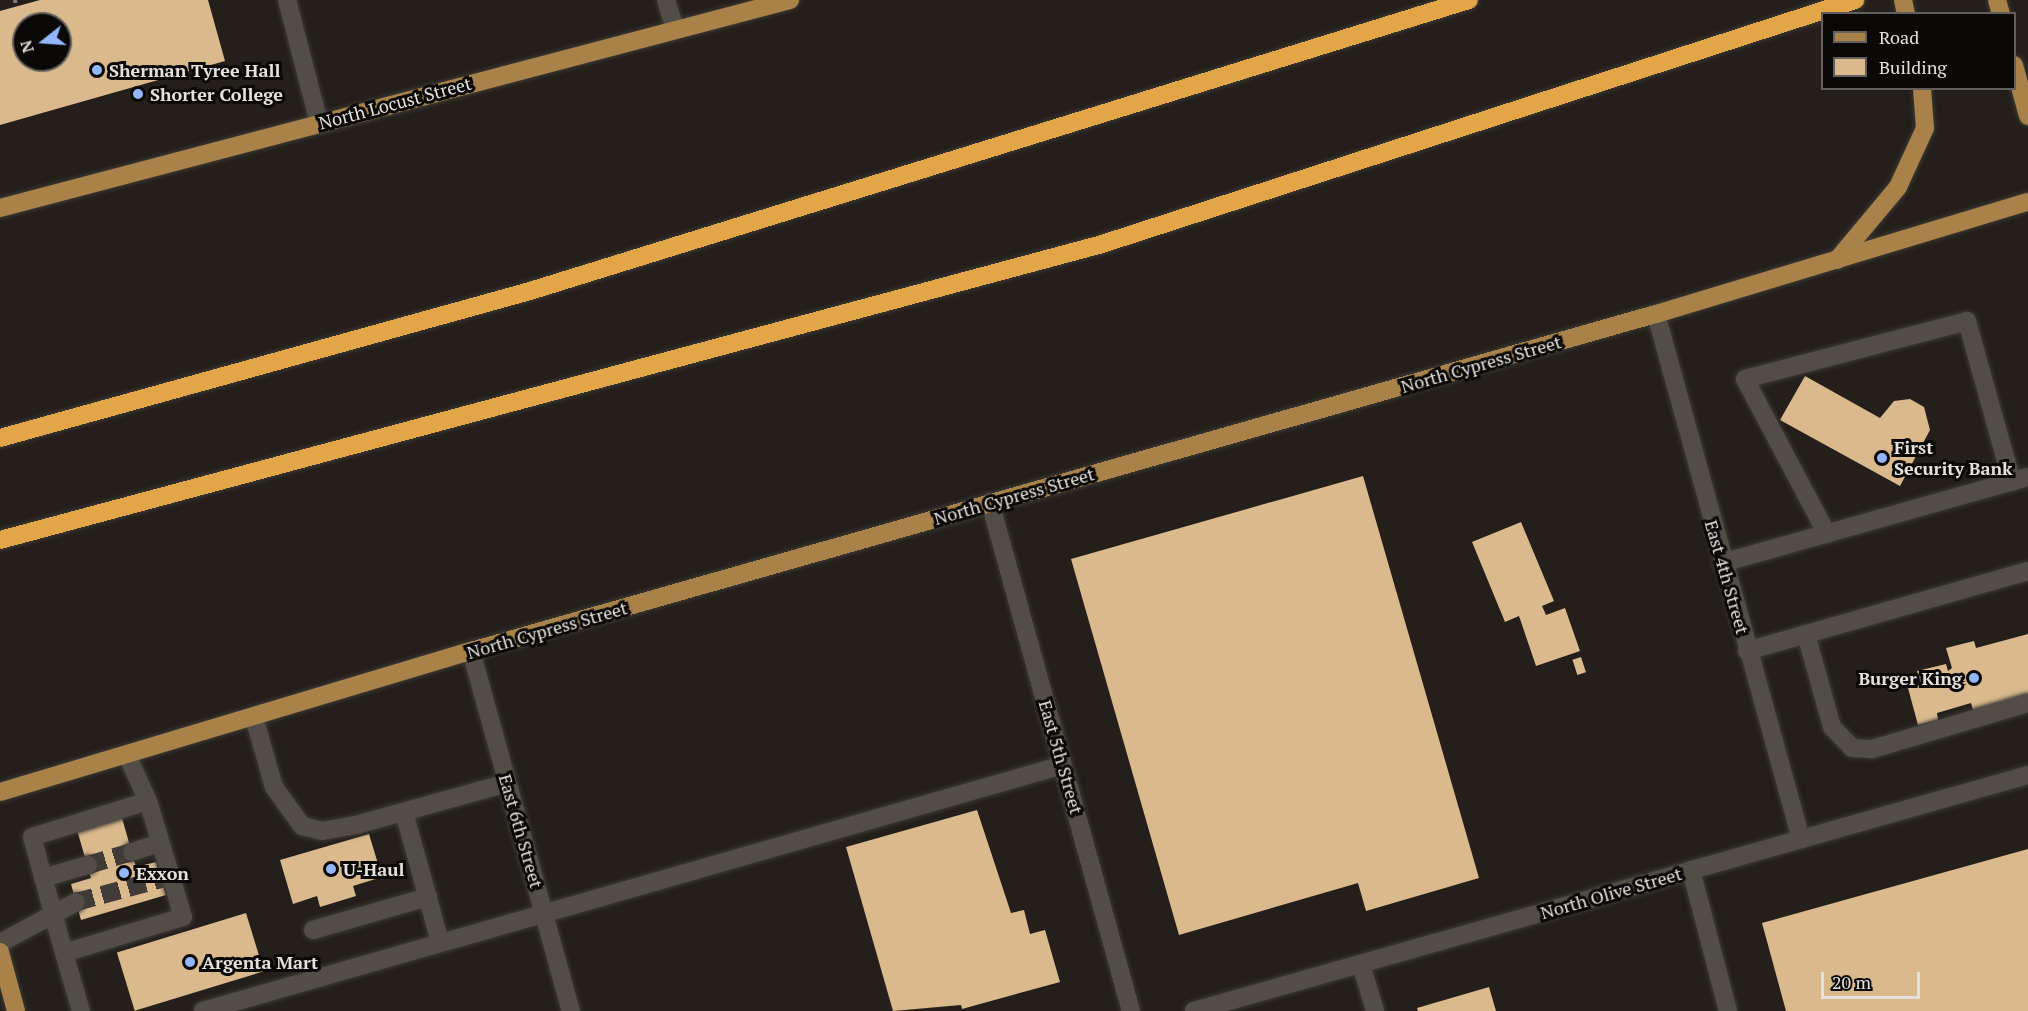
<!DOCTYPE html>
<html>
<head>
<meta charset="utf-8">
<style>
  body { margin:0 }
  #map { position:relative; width:2028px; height:1011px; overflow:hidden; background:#241f1a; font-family:"PT Serif",serif }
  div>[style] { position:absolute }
  .building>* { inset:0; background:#daba8d; transform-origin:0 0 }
  .minor-tunnel>* { height:18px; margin-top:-9px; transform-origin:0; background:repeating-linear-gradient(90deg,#413c37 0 18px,transparent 0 27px) }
  .path>* { height:4px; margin-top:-2px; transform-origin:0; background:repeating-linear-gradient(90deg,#817d79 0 3px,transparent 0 7.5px) }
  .roads { filter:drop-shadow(0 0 2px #3c3935) drop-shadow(0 0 2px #3c3935) }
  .minor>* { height:18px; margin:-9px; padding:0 9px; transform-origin:9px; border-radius:9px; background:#524d47 }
  .major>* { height:18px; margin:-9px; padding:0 9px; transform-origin:9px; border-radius:9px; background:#a88248 }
  .highway>* { height:18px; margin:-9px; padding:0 9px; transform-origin:9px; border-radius:9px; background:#e2a648 }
  .dots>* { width:16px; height:16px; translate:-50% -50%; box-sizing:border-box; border:3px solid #0b0907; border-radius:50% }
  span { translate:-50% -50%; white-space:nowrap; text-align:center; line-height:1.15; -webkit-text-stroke:6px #0b0907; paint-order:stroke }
  .poi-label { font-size:18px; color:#e4e1de; font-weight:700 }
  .left { translate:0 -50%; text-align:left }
  .right { translate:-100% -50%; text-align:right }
  .street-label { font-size:18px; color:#e4e1de }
  .legend { position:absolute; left:1821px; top:12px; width:195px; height:78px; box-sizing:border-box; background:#0b0907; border:2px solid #625f5d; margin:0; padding:8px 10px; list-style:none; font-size:18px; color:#e4e1de }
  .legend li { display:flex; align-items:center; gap:12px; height:30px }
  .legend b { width:30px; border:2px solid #625f5d }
  .north { position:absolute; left:12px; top:12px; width:60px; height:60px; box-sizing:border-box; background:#0b0907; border:2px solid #625f5d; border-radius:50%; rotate:253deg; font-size:16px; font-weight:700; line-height:24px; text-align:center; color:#e4e1de }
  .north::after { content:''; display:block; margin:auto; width:21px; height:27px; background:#92b7fd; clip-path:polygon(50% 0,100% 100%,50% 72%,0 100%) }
  .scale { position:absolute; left:1821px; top:972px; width:99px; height:27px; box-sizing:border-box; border:3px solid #e4e1de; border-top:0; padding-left:8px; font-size:18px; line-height:21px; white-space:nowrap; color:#e4e1de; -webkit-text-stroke:4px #0b0907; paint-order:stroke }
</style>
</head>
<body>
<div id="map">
  <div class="building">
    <div style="clip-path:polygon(evenodd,40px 0,208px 0,225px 61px,0 125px,0 11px,40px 0,24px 24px,60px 24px,60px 60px,24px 60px,24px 24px)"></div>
    <div style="clip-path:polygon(1805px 376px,1880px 418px,1894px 401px,1910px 399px,1924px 407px,1930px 430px,1900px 486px,1780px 420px)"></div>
    <div style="clip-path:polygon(1363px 476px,1479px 878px,1366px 911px,1358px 883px,1179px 935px,1071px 559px)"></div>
    <div style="clip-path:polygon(1521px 522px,1554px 601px,1542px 606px,1546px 615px,1565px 608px,1580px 651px,1536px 666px,1519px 616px,1505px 622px,1472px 542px)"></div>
    <div style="clip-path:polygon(2028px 634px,2028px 695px,1973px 710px,1971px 703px,1937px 713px,1938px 720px,1918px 725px,1908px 688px,1921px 685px,1917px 671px,1946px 664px,1948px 671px,1952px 668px,1946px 648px,1974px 641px,1976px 648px)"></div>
    <div style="left:1581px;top:657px;width:16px;height:9px;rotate:72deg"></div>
    <div style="clip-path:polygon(977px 810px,1011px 913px,1024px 910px,1030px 934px,1045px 930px,1060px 982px,962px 1009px,961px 1005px,893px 1011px,846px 847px)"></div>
    <div style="clip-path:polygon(122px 818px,136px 867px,156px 862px,166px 895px,81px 920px,71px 884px,91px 878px,77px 830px)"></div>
    <div style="clip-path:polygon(369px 834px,382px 877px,353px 886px,356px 896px,320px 907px,317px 896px,293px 904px,280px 860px)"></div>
    <div style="clip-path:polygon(2028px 849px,2028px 1011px,1786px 1011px,1762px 923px)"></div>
    <div style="left:246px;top:913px;width:61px;height:135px;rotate:73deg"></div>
    <div style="clip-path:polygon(1489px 987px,1496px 1011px,1418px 1011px,1417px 1008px)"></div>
  </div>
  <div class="minor-tunnel">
    <div style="left:88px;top:865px;width:46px;rotate:-16.5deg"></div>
    <div style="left:76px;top:902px;width:88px;rotate:-15.1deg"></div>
  </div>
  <div class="path">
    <div style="left:15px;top:0;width:7px;rotate:82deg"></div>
  </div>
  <div class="roads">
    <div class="minor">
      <div style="left:287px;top:0;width:127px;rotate:75.4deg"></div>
      <div style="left:666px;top:0;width:31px;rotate:73deg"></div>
      <div style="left:1656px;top:314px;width:545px;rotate:74.56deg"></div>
      <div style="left:990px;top:502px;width:528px;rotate:74.52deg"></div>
      <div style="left:1827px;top:534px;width:175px;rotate:-117.9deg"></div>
      <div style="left:1745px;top:379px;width:229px;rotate:-14.6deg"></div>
      <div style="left:1967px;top:321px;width:167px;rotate:74.4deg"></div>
      <div style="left:1722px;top:563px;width:318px;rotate:-15.7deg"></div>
      <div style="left:1806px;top:634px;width:97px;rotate:74.4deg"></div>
      <div style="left:1832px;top:727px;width:29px;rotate:46deg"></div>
      <div style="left:1852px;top:748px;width:20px;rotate:3deg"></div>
      <div style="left:1872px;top:749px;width:163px;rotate:-16.4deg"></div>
      <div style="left:471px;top:651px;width:374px;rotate:74.5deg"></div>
      <div style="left:1747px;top:651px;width:292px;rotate:-15.9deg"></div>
      <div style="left:254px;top:717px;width:73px;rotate:74.1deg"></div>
      <div style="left:274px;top:787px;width:48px;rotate:54.3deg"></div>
      <div style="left:302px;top:826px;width:21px;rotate:14deg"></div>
      <div style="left:322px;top:831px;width:35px;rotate:-10deg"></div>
      <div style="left:356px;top:825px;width:157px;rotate:-15.5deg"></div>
      <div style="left:127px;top:755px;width:51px;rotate:65.5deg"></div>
      <div style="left:148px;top:801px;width:121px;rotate:73.2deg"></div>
      <div style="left:183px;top:917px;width:124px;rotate:163.2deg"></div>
      <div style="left:64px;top:953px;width:120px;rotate:-105.4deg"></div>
      <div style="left:32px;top:837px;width:121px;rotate:-17.2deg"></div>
      <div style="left:404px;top:812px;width:135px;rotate:74.5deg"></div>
      <div style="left:132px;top:852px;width:29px;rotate:-18deg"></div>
      <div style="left:1691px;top:870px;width:146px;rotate:75.3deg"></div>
      <div style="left:43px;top:878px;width:47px;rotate:-16.1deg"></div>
      <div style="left:313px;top:930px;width:120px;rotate:-16deg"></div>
      <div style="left:0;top:943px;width:86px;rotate:-28.3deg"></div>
      <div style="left:64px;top:953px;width:60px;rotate:73.7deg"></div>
      <div style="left:1361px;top:964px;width:49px;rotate:73.4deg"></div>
      <div style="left:203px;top:1011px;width:894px;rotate:-15.96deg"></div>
      <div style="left:1194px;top:1011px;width:867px;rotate:-15.8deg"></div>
    </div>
    <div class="major">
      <div style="left:1903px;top:0;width:14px;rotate:78deg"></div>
      <div style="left:1997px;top:0;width:15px;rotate:74deg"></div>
      <div style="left:2014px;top:65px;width:53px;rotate:74.6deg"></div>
      <div style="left:0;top:208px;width:817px;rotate:-14.75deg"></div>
      <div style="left:1837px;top:260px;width:95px;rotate:-50.1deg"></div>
      <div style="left:1898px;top:187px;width:65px;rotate:-65.4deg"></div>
      <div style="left:1925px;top:128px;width:40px;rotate:-94.3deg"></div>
      <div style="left:0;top:792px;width:492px;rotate:-16.7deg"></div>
      <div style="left:471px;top:651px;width:1232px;rotate:-15.88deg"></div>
      <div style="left:1656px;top:314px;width:388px;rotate:-16.8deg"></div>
      <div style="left:0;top:952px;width:61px;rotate:74.8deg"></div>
    </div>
    <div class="highway">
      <div style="left:0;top:438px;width:550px;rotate:-15.5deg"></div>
      <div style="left:530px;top:291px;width:983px;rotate:-17.22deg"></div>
      <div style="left:0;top:540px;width:1141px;rotate:-15.03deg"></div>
      <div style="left:1102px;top:244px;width:792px;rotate:-17.95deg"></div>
    </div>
  </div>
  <div class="dots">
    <div style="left:97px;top:70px;background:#92b7fd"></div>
    <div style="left:138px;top:94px;background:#92b7fd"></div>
    <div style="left:1882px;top:458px;background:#92b7fd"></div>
    <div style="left:1974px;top:678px;background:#92b7fd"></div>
    <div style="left:331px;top:869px;background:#92b7fd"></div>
    <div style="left:124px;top:873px;background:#92b7fd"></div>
    <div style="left:190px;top:962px;background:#92b7fd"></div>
  </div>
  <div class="poi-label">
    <span class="left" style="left:109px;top:70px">Sherman Tyree Hall</span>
    <span class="left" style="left:150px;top:94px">Shorter College</span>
    <span class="left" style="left:1894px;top:458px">First<br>Security Bank</span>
    <span class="right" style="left:1962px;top:678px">Burger King</span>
    <span class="left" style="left:343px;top:869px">U-Haul</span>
    <span class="left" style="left:136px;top:873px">Exxon</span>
    <span class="left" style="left:202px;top:962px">Argenta Mart</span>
  </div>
  <div class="street-label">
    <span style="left:395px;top:103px;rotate:-15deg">North Locust Street</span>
    <span style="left:1481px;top:364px;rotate:-16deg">North Cypress Street</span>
    <span style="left:1014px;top:496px;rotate:-16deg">North Cypress Street</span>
    <span style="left:1727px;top:577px;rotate:74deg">East 4th Street</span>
    <span style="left:547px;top:630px;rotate:-16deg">North Cypress Street</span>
    <span style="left:1061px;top:757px;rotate:74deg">East 5th Street</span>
    <span style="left:521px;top:831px;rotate:74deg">East 6th Street</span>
    <span style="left:1611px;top:893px;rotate:-16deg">North Olive Street</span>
  </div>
  <ul class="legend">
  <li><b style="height:8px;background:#a88248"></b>Road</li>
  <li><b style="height:16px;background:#daba8d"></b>Building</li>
  </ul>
  <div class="north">N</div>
  <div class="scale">20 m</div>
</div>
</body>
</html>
